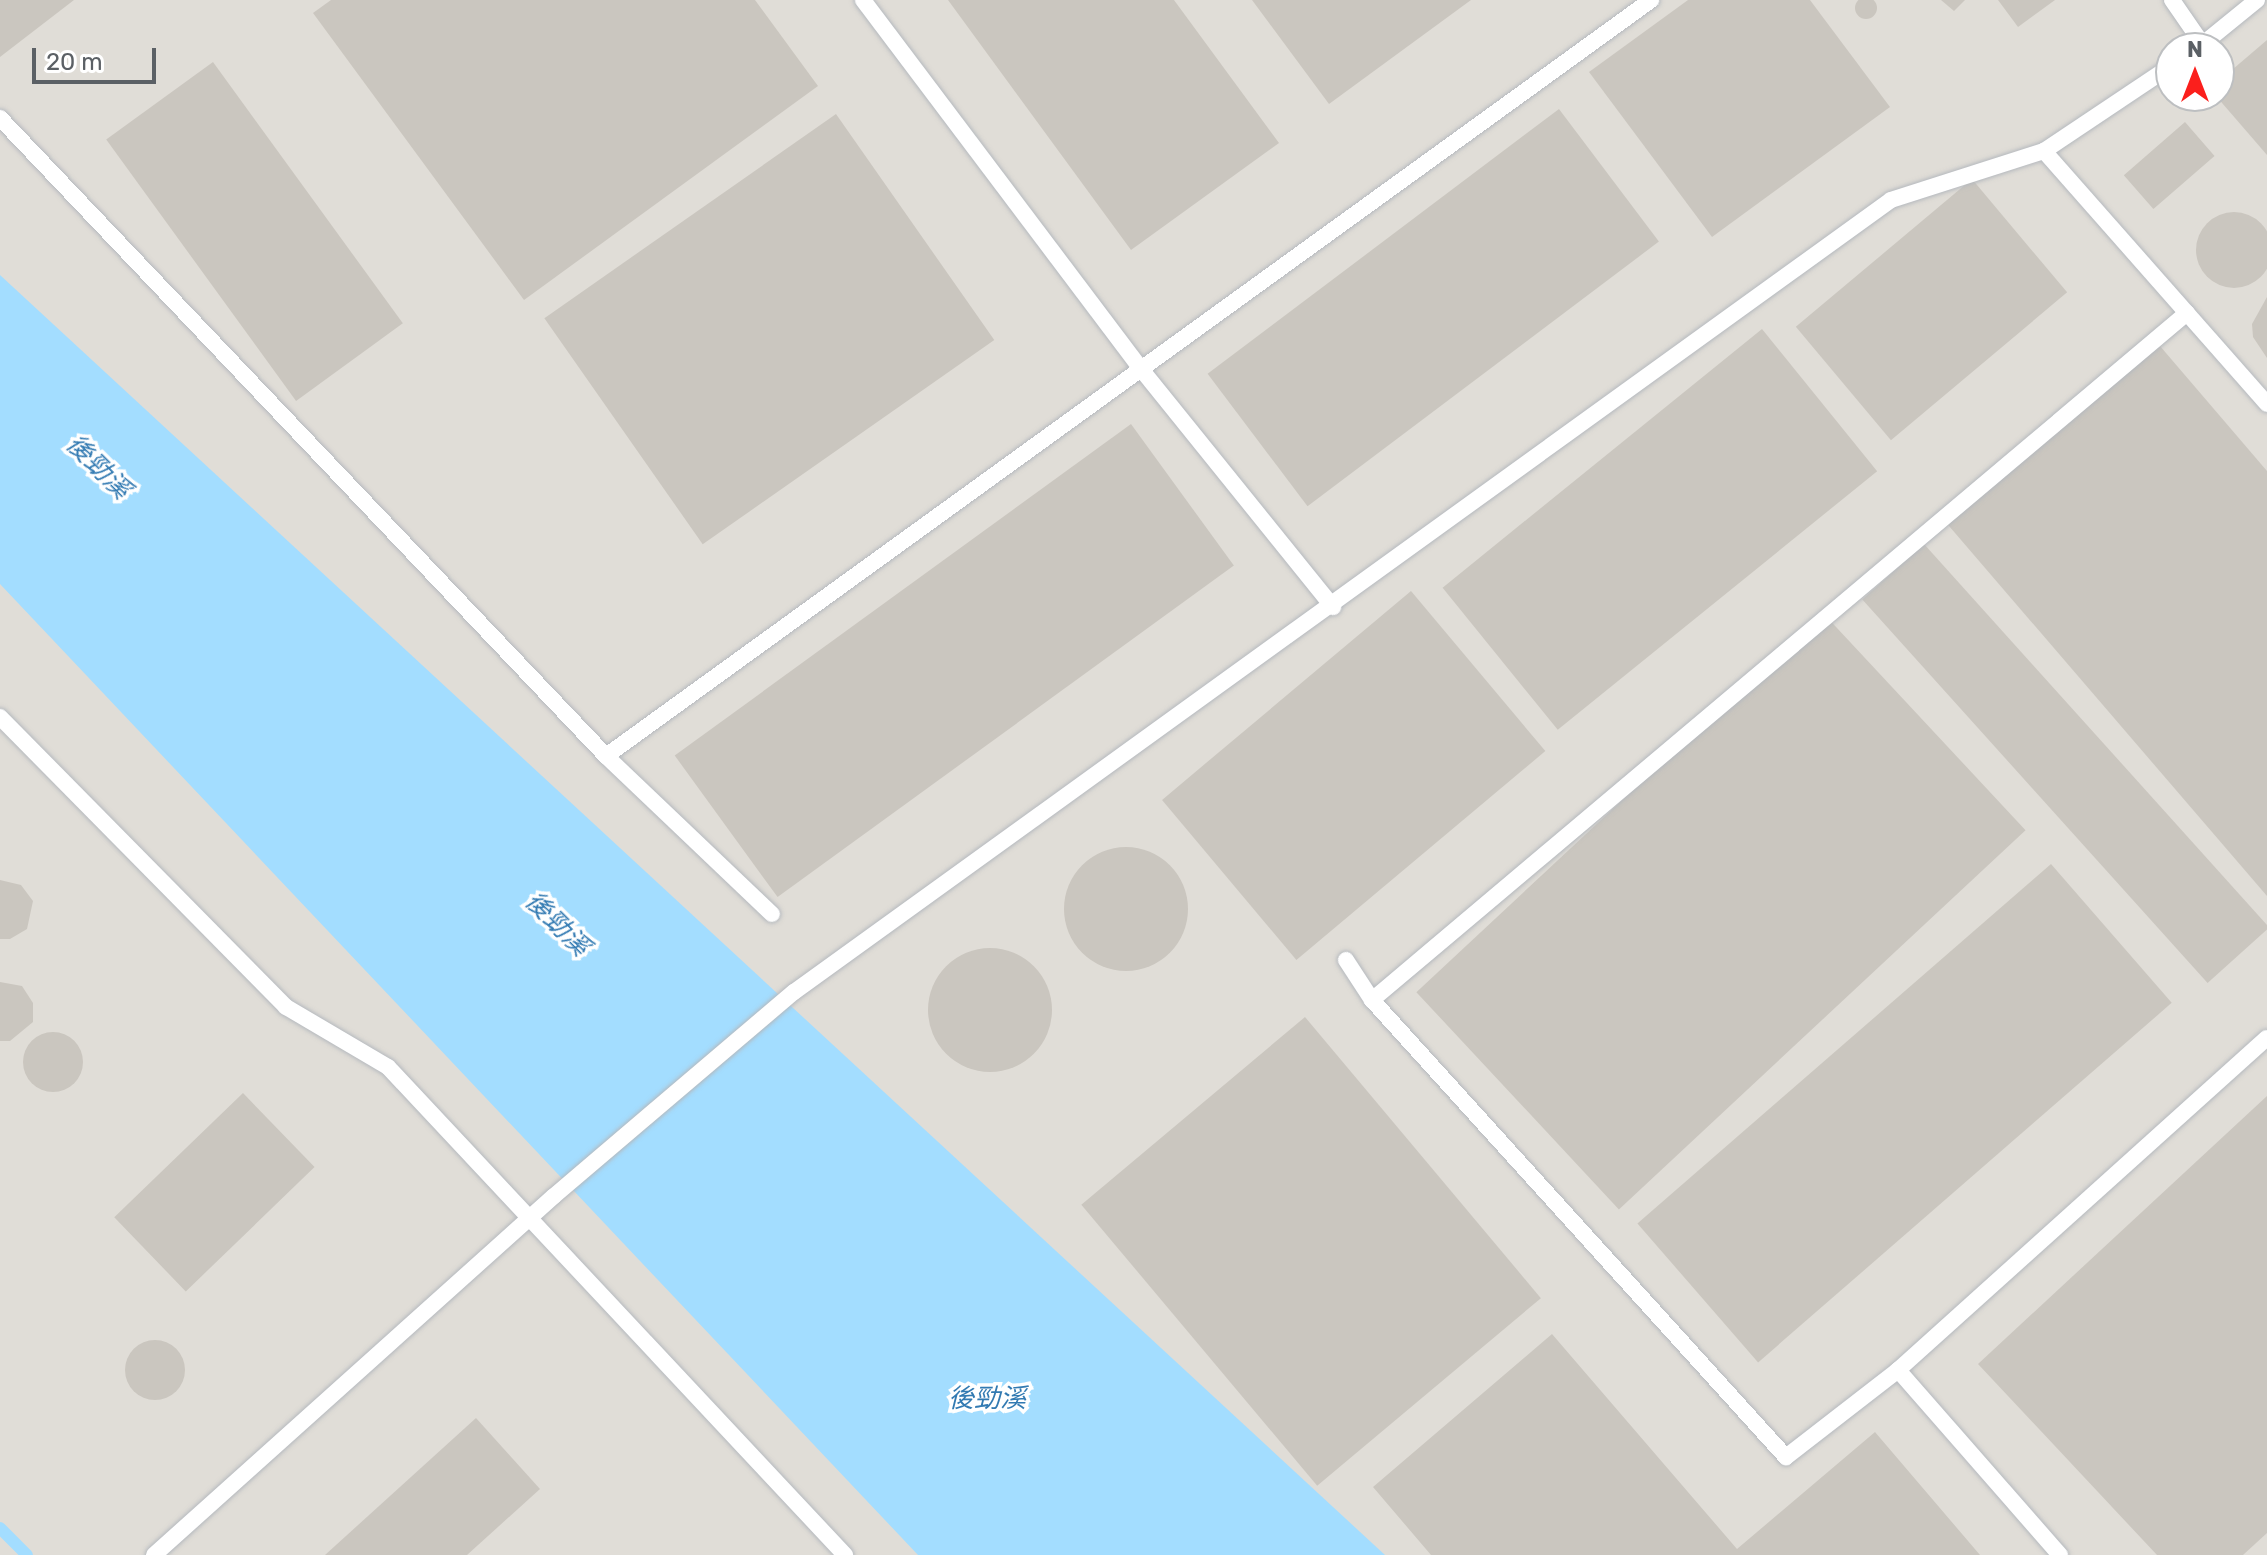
<!DOCTYPE html>
<html>
<head>
<meta charset="utf-8">
<style>
  body { margin:0 }
  #map { position:relative; width:2267px; height:1555px; overflow:hidden; background:#efebe2; font-family:Rubik,"Noto Sans TC",sans-serif }
  div>[style] { position:absolute }
  .industrial>* { inset:0; background:#e0ddd7 }
  .water>* { inset:0; background:#a3ddff }
  .stream>* { height:12px; margin:-6px; padding:0 6px; transform-origin:6px; border-radius:6px; background:#a3ddff }
  .building>* { inset:0; background:#cac6bf; transform-origin:0 0 }
  .round { border-radius:50% }
  .roads { filter:drop-shadow(0 0 2px #b5b9be) drop-shadow(0 0 2px #b5b9be) }
  .service>* { height:16px; margin:-8px; padding:0 8px; transform-origin:8px; border-radius:8px; background:#fff }
  span { translate:-50% -50%; white-space:nowrap; text-align:center; line-height:1.15; -webkit-text-stroke:7px #fff; paint-order:stroke }
  .water-label { font-size:26px; color:#327ab2; font-style:italic }
  .north { position:absolute; left:2155px; top:32px; width:80px; height:80px; box-sizing:border-box; background:#fff; border:2px solid #bdbfc1; border-radius:50%; rotate:0deg; font-size:22px; font-weight:700; line-height:32px; text-align:center; color:#5b6065 }
  .north::after { content:''; display:block; margin:auto; width:28px; height:36px; background:#fb1f1c; clip-path:polygon(50% 0,100% 100%,50% 72%,0 100%) }
  .scale { position:absolute; left:32px; top:48px; width:124px; height:36px; box-sizing:border-box; border:4px solid #5b6065; border-top:0; padding-left:10px; font-size:24px; line-height:28px; white-space:nowrap; color:#5b6065; -webkit-text-stroke:6px #fff; paint-order:stroke }
</style>
</head>
<body>
<div id="map">
  <div class="industrial">
    <div style="clip-path:polygon(evenodd,0 0,2267px 0,2267px 1555px,0 1555px,0 0,2171px 48px,2219px 48px,2219px 96px,2171px 96px,2171px 48px)"></div>
  </div>
  <div class="water">
    <div style="clip-path:polygon(0 275px,1385px 1555px,918px 1555px,0 584px)"></div>
  </div>
  <div class="stream">
    <div style="left:0;top:1528px;width:38px;rotate:45deg"></div>
  </div>
  <div class="building">
    <div class="round" style="left:1855px;top:-3px;width:22px;height:22px"></div>
    <div style="clip-path:polygon(0 0,74px 0,0 57px)"></div>
    <div style="clip-path:polygon(331px 0,755px 0,818px 86px,524px 300px,313px 13px)"></div>
    <div style="clip-path:polygon(948px 0,1174px 0,1279px 143px,1131px 250px)"></div>
    <div style="clip-path:polygon(1252px 0,1471px 0,1329px 104px)"></div>
    <div style="clip-path:polygon(1688px 0,1810px 0,1890px 107px,1712px 237px,1589px 72px)"></div>
    <div style="clip-path:polygon(1941px 0,1965px 0,1954px 11px)"></div>
    <div style="clip-path:polygon(1998px 0,2055px 0,2018px 27px)"></div>
    <div style="clip-path:polygon(2267px 40px,2267px 155px,2216px 96px,2219px 81px)"></div>
    <div style="left:213px;top:62px;width:323px;height:132px;rotate:54deg"></div>
    <div style="left:1559px;top:109px;width:166px;height:440px;rotate:53deg"></div>
    <div style="left:836px;top:114px;width:276px;height:356px;rotate:55deg"></div>
    <div style="left:2185px;top:122px;width:45px;height:81px;rotate:49deg"></div>
    <div style="left:1972px;top:179px;width:148px;height:230px;rotate:50deg"></div>
    <div class="round" style="left:2196px;top:212px;width:76px;height:76px"></div>
    <div style="clip-path:polygon(2267px 297px,2267px 358px,2253px 337px,2252px 324px)"></div>
    <div style="left:1762px;top:329px;width:183px;height:411px;rotate:51deg"></div>
    <div style="clip-path:polygon(2154px 339px,2267px 471px,2267px 896px,1943px 519px)"></div>
    <div style="left:1131px;top:424px;width:175px;height:564px;rotate:54deg"></div>
    <div style="left:1924px;top:544px;width:516px;height:83px;rotate:48deg"></div>
    <div style="left:1411px;top:591px;width:209px;height:325px;rotate:50deg"></div>
    <div style="left:1823px;top:613px;width:297px;height:556px;rotate:47deg"></div>
    <div class="round" style="left:1064px;top:847px;width:124px;height:124px"></div>
    <div style="left:2051px;top:864px;width:184px;height:548px;rotate:49deg"></div>
    <div style="clip-path:polygon(0 880px,21px 885px,33px 901px,27px 929px,10px 939px,0 939px)"></div>
    <div class="round" style="left:928px;top:948px;width:124px;height:124px"></div>
    <div style="clip-path:polygon(0 982px,22px 986px,33px 1003px,33px 1022px,10px 1041px,0 1041px)"></div>
    <div style="left:1305px;top:1017px;width:367px;height:292px;rotate:50deg"></div>
    <div class="round" style="left:23px;top:1032px;width:60px;height:60px"></div>
    <div style="left:243px;top:1093px;width:103px;height:179px;rotate:46deg"></div>
    <div style="clip-path:polygon(2267px 1096px,2267px 1533px,2243px 1555px,2157px 1555px,1978px 1364px)"></div>
    <div style="clip-path:polygon(1552px 1334px,1737px 1549px,1875px 1432px,1980px 1555px,1431px 1555px,1373px 1487px)"></div>
    <div class="round" style="left:125px;top:1340px;width:60px;height:60px"></div>
    <div style="clip-path:polygon(476px 1418px,540px 1489px,467px 1555px,325px 1555px)"></div>
  </div>
  <div class="roads">
    <div class="service">
      <div style="left:863px;top:0;width:462px;rotate:53deg"></div>
      <div style="left:1141px;top:369px;width:306px;rotate:51.1deg"></div>
      <div style="left:2172px;top:0;width:55px;rotate:55.4deg"></div>
      <div style="left:2198px;top:48px;width:76px;rotate:-39.1deg"></div>
      <div style="left:0;top:118px;width:880px;rotate:46.47deg"></div>
      <div style="left:606px;top:756px;width:229px;rotate:43.6deg"></div>
      <div style="left:2044px;top:151px;width:337px;rotate:48.6deg"></div>
      <div style="left:0;top:717px;width:407px;rotate:45.4deg"></div>
      <div style="left:286px;top:1007px;width:118px;rotate:30.5deg"></div>
      <div style="left:388px;top:1067px;width:669px;rotate:46.88deg"></div>
      <div style="left:606px;top:756px;width:1290px;rotate:-35.88deg"></div>
      <div style="left:1346px;top:960px;width:48px;rotate:57deg"></div>
      <div style="left:1372px;top:1000px;width:617px;rotate:47.83deg"></div>
      <div style="left:1786px;top:1457px;width:142px;rotate:-37.8deg"></div>
      <div style="left:1898px;top:1370px;width:496px;rotate:-42deg"></div>
      <div style="left:1372px;top:1000px;width:1066px;rotate:-40.13deg"></div>
      <div style="left:1898px;top:1370px;width:246px;rotate:48.8deg"></div>
      <div style="left:154px;top:1555px;width:537px;rotate:-41.91deg"></div>
      <div style="left:554px;top:1196px;width:315px;rotate:-40.4deg"></div>
      <div style="left:794px;top:992px;width:1353px;rotate:-35.83deg"></div>
      <div style="left:1891px;top:200px;width:161px;rotate:-17.8deg"></div>
      <div style="left:2044px;top:151px;width:153px;rotate:-33.8deg"></div>
    </div>
  </div>
  <div class="water-label">
    <span style="left:98px;top:467px;rotate:45deg">後勁溪</span>
    <span style="left:557px;top:924px;rotate:45deg">後勁溪</span>
    <span style="left:987px;top:1399px">後勁溪</span>
  </div>
  <div class="north">N</div>
  <div class="scale">20 m</div>
</div>
</body>
</html>
